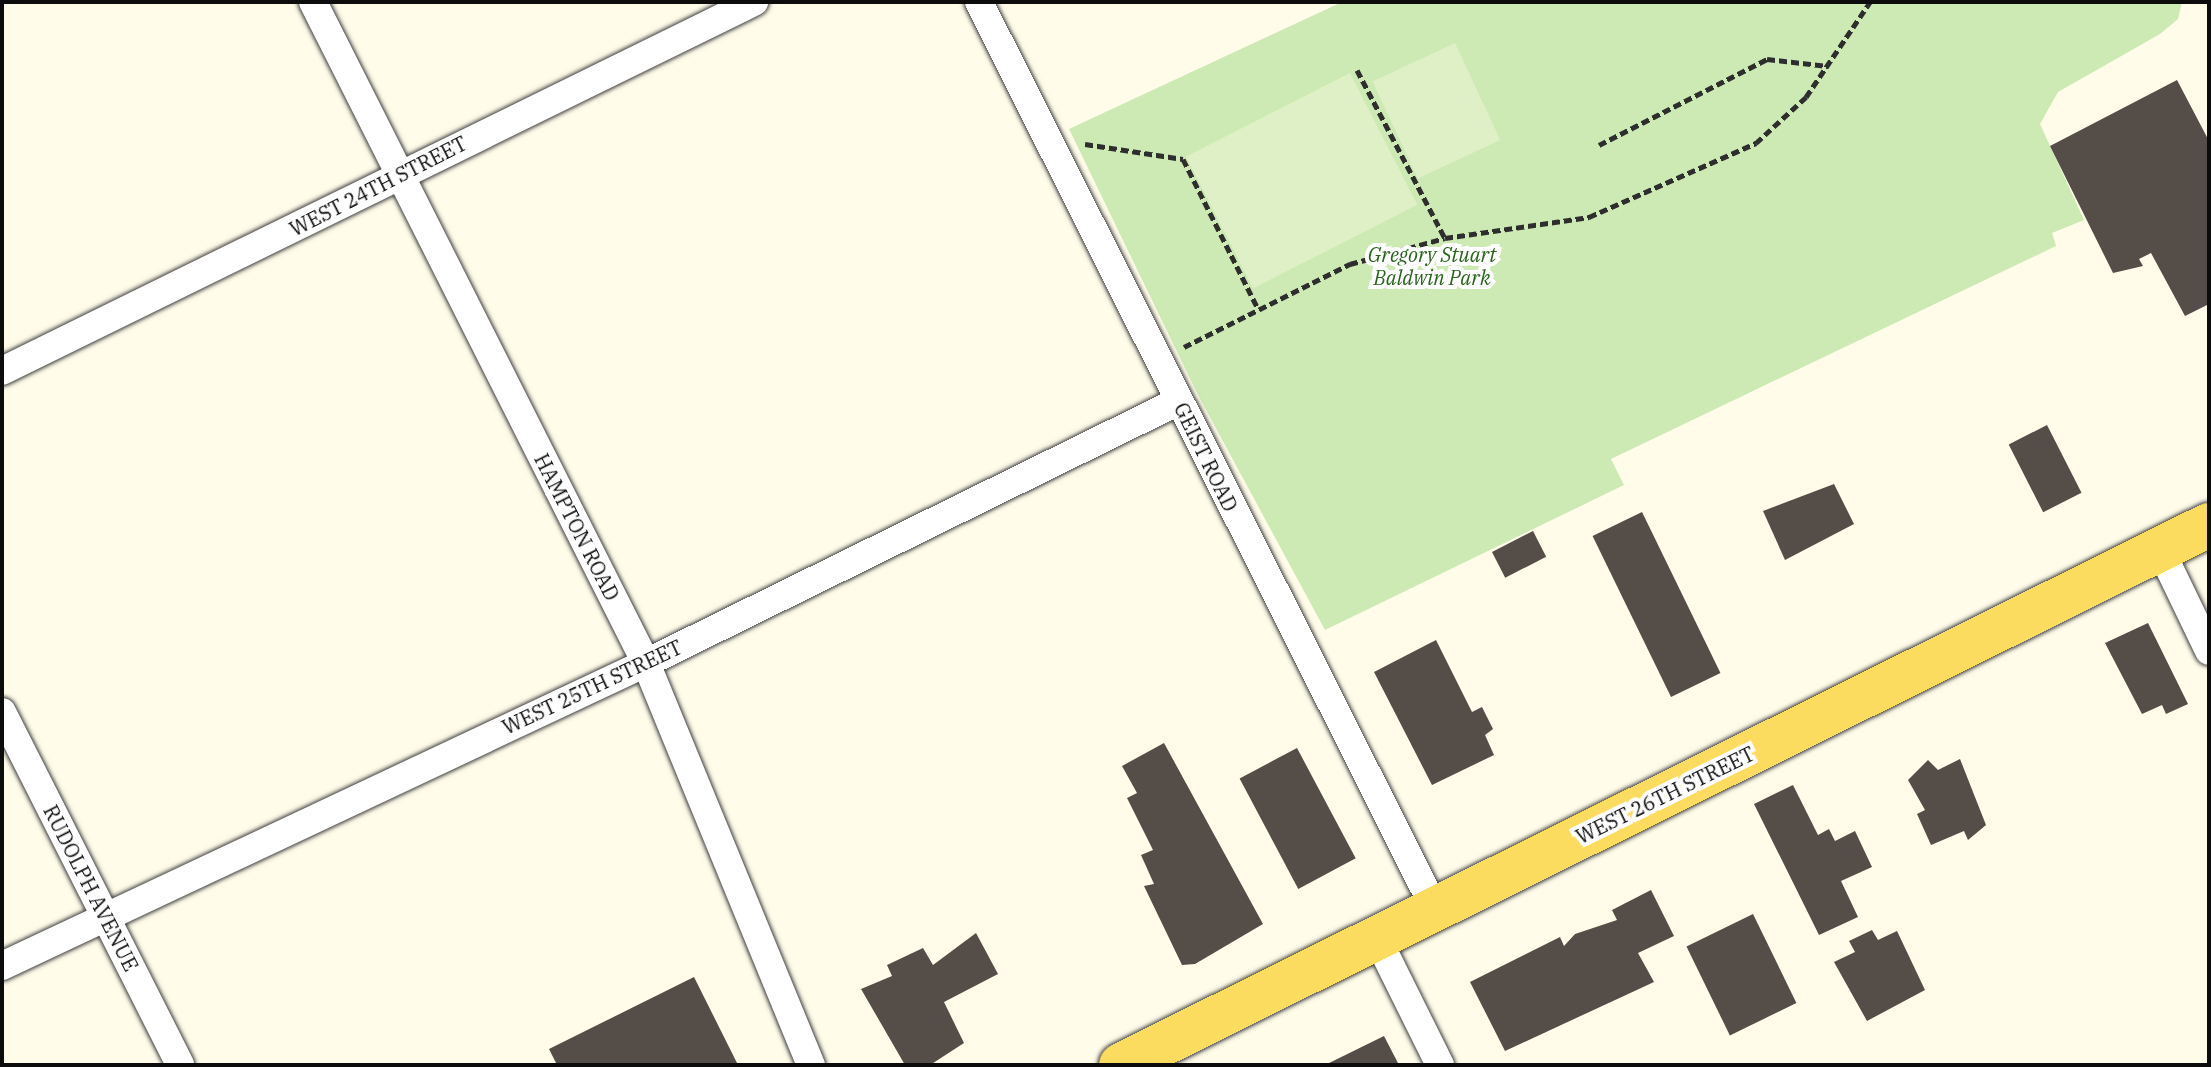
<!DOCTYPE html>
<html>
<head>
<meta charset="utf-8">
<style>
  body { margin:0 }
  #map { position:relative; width:2211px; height:1067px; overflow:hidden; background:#fffcea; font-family:"IBM Plex Serif",serif }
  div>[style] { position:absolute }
  .green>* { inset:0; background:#cde9b4 }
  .pitch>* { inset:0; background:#e0f0c6; transform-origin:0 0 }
  .building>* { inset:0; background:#544d48; transform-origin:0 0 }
  .path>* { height:5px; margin-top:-2.5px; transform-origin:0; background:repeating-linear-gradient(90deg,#2e2e2e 0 8px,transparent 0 12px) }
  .roads { filter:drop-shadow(0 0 2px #3f3f3f) drop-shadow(0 0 2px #3f3f3f) }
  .street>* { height:28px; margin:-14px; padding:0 14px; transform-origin:14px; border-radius:14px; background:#fff }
  .primary>* { height:44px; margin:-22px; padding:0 22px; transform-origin:22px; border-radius:22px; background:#fcdc5e }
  span { translate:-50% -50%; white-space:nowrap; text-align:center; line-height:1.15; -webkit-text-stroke:8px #fff; paint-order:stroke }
  .street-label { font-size:20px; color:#0c0c0c }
  .park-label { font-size:20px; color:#27641b; font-style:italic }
  .frame { position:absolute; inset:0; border:4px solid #0c0c0c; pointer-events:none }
</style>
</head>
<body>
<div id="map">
  <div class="green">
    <div style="clip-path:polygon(1342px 2px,2182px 2px,2178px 19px,2160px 34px,2058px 92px,2040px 124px,2084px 220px,2052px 233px,2056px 246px,1611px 459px,1624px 485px,1325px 630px,1198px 395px,1069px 129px)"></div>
  </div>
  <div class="pitch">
    <div style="left:1455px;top:43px;width:107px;height:91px;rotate:65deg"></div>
    <div style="left:1350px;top:73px;width:148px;height:184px;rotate:63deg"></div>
  </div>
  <div class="building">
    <div style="clip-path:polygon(2177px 80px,2209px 141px,2209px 304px,2185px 316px,2151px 253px,2139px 259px,2143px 266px,2113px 273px,2050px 146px)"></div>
    <div style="left:2047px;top:425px;width:76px;height:43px;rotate:63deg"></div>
    <div style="clip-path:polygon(1834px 484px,1854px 524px,1785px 560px,1763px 511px)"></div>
    <div style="left:1642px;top:512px;width:179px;height:55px;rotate:64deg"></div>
    <div style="left:1533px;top:531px;width:29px;height:46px;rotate:63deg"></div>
    <div style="clip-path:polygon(2148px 623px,2188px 704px,2166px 714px,2162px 705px,2142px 714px,2105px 643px)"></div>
    <div style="clip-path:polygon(1436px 640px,1472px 712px,1482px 707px,1493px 729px,1485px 735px,1494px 755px,1432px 785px,1374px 672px)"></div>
    <div style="clip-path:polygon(1164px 743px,1263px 924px,1195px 964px,1182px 965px,1144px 886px,1154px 884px,1141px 855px,1153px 850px,1127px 798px,1137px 793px,1122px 766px)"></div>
    <div style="left:1297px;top:748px;width:125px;height:65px;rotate:62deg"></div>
    <div style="clip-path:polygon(1960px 759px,1986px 825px,1968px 840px,1964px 831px,1931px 845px,1917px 814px,1925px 810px,1908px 780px,1928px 760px,1938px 770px)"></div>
    <div style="clip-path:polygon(1793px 785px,1818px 835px,1829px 829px,1835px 841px,1855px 831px,1872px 867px,1841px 881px,1858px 917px,1819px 935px,1754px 804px)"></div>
    <div style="clip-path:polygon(1651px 890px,1674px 936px,1638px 953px,1654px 982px,1505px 1051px,1470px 982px,1560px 937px,1564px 946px,1575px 934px,1617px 920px,1612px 910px)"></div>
    <div style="left:1753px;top:914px;width:99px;height:74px;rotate:64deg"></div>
    <div style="clip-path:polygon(1872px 930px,1878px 940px,1897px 931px,1925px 990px,1867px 1021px,1834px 962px,1855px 952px,1849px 941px)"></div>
    <div style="clip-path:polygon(976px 933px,998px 974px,944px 1002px,964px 1043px,930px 1065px,905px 1065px,861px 989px,892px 976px,887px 965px,923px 948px,933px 965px)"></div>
    <div style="clip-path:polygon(694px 977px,738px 1065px,557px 1065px,549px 1049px)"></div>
    <div style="clip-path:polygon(1384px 1036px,1399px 1065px,1325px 1065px)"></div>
  </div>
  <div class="path">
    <div style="left:1357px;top:70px;width:190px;rotate:62.4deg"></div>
    <div style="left:1085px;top:144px;width:99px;rotate:8.7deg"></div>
    <div style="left:1183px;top:159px;width:168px;rotate:63.4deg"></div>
    <div style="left:1599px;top:145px;width:189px;rotate:-27.1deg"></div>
    <div style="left:1767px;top:59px;width:61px;rotate:6.5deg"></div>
    <div style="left:1184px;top:347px;width:186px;rotate:-26.6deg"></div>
    <div style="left:1350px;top:264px;width:98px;rotate:-15.3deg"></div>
    <div style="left:1445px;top:238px;width:146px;rotate:-8.3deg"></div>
    <div style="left:1589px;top:217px;width:183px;rotate:-23.9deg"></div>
    <div style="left:1756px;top:143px;width:68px;rotate:-42.6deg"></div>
    <div style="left:1806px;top:97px;width:115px;rotate:-56deg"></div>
  </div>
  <div class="roads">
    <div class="street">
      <div style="left:313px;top:2px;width:740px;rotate:63.26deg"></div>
      <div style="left:646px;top:663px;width:435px;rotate:67.7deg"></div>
      <div style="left:979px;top:2px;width:1015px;rotate:63.31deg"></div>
      <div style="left:2px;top:371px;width:838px;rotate:-26.14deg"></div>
      <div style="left:2160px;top:549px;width:113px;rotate:64.3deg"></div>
      <div style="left:2px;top:712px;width:395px;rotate:63.2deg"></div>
      <div style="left:1377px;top:938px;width:142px;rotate:63.6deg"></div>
      <div style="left:2px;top:966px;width:712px;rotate:-25.2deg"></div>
      <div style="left:646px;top:663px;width:594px;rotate:-26.18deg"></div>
    </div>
    <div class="primary">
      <div style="left:1121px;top:1065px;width:1215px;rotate:-26.4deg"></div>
    </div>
  </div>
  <div class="street-label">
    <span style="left:378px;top:186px;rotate:-27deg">WEST 24TH STREET</span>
    <span style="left:1206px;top:457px;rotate:64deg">GEIST ROAD</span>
    <span style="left:577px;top:527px;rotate:63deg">HAMPTON ROAD</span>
    <span style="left:592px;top:687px;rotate:-25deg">WEST 25TH STREET</span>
    <span style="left:1665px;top:795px;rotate:-26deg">WEST 26TH STREET</span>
    <span style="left:91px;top:888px;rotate:63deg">RUDOLPH AVENUE</span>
  </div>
  <div class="park-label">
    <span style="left:1432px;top:266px">Gregory Stuart<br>Baldwin Park</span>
  </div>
  <div class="frame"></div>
</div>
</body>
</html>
